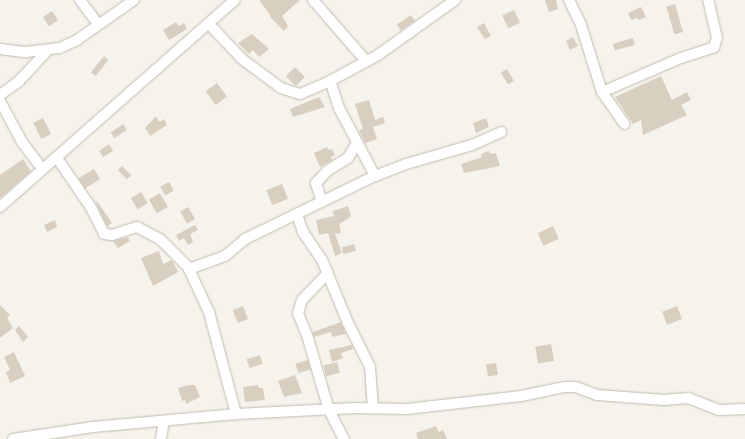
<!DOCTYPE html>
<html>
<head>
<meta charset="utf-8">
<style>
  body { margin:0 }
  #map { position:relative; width:745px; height:439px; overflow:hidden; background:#f6f3ec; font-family:Cabin,sans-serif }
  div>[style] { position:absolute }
  .building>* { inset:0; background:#d8cfc1; transform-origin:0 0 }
  .roads { filter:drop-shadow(0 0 1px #c2bbae) drop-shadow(0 0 1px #c2bbae) }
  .minor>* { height:10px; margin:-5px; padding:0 5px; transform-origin:5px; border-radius:5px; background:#fff }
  span { translate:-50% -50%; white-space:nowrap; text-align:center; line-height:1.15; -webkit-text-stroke:4px #fff; paint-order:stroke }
</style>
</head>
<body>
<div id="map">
  <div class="building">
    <div style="clip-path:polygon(259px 0,300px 0,282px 16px,288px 26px,284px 31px,270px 17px,271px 16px)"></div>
    <div style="clip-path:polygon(545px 0,556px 0,558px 9px,549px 12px)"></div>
    <div style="left:675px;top:4px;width:29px;height:9px;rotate:74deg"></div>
    <div style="clip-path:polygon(641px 7px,646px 17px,639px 20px,637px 18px,631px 20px,628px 13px)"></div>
    <div style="left:514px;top:10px;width:14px;height:13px;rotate:65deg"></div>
    <div style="left:52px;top:11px;width:11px;height:11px;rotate:56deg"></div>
    <div style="left:411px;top:15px;width:7px;height:17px;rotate:56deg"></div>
    <div style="clip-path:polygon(176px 22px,179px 26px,184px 23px,187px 29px,169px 40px,163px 30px)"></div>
    <div style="clip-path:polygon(484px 23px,491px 36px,485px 39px,477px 27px)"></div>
    <div style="clip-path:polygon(252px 34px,269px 49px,259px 57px,253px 50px,249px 54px,238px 43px)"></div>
    <div style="clip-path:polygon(573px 37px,578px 46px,570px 50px,566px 41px)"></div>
    <div style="left:633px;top:38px;width:7px;height:21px;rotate:74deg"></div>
    <div style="left:104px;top:56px;width:6px;height:21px;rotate:39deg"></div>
    <div style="left:295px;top:67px;width:14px;height:13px;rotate:45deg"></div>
    <div style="left:507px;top:69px;width:14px;height:7px;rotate:60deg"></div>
    <div style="clip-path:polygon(661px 76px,672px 100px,687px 92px,691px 100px,681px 105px,687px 115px,643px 135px,641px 120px,633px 124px,615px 97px)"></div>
    <div style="left:217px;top:83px;width:17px;height:14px;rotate:54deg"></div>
    <div style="clip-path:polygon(319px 97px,325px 107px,293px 117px,290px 109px)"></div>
    <div style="clip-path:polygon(369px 100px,375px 120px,383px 117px,385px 123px,373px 127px,377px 139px,365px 143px,359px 130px,363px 129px,355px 104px)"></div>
    <div style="clip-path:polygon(156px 116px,159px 122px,164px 119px,167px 125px,150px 136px,145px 128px)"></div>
    <div style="left:43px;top:118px;width:18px;height:11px;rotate:63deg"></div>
    <div style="clip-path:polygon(486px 118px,489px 127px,476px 133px,473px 123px)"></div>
    <div style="left:123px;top:124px;width:7px;height:15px;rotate:56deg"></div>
    <div style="clip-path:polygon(109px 144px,113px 151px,103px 157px,99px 151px)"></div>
    <div style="clip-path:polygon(327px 147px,328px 150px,332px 149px,335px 155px,331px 157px,332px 160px,320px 167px,314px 153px)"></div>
    <div style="clip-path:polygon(489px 151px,490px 154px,496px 153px,500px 166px,464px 173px,461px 164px,482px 157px,481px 154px)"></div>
    <div style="clip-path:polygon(23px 159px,31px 171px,0 198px,0 175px)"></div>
    <div style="left:122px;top:166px;width:13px;height:6px;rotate:45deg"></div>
    <div style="left:94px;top:169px;width:12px;height:18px;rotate:59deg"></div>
    <div style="left:169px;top:182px;width:10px;height:10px;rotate:61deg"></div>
    <div style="left:282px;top:184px;width:16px;height:17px;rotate:68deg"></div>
    <div style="left:141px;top:192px;width:13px;height:12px;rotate:58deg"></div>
    <div style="left:160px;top:193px;width:16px;height:13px;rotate:60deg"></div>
    <div style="clip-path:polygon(97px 201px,112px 223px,107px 226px,96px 203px)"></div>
    <div style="clip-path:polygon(348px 206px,351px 217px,339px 224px,341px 233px,335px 234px,342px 253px,335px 256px,328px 233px,319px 235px,316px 220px,334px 216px,333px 211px)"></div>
    <div style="left:188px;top:207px;width:14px;height:9px;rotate:60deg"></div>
    <div style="clip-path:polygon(55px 220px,57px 227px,47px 232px,44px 225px)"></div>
    <div style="clip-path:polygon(195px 225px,198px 230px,190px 234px,193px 242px,188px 245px,184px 238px,179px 241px,176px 235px)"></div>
    <div style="left:553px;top:226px;width:14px;height:17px;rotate:65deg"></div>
    <div style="clip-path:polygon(128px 237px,130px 241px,118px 248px,113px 241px)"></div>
    <div style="left:354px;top:244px;width:7px;height:13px;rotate:74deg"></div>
    <div style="clip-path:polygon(159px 251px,163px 264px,172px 260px,178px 272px,153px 286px,141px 258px)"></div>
    <div style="clip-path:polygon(0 305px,10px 315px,7px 318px,13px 328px,0 338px)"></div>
    <div style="left:243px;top:306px;width:14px;height:11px;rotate:69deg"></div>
    <div style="left:677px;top:306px;width:14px;height:16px;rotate:69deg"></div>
    <div style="clip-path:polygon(341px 322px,346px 334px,332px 337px,331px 332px,314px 337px,313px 332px)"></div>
    <div style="clip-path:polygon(19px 326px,28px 337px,23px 342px,15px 330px)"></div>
    <div style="left:551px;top:344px;width:17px;height:16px;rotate:80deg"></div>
    <div style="clip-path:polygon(352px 345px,353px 349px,341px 353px,343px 358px,332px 362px,329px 350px)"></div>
    <div style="clip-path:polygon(14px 352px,25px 376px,10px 383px,6px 372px,10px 370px,4px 357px)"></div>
    <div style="left:260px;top:355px;width:9px;height:14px;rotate:72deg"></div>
    <div style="left:308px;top:360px;width:10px;height:13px;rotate:73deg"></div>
    <div style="left:337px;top:362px;width:11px;height:14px;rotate:75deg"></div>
    <div style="left:496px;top:363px;width:12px;height:10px;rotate:81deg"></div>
    <div style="clip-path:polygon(295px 375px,302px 393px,284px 397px,278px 381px)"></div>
    <div style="clip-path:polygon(189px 385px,195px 385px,200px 397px,186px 404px,185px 400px,182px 401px,178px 388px)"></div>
    <div style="clip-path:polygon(258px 385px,259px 388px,263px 388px,265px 400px,245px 402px,243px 387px)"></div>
    <div style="clip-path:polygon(436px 426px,439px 432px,443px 430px,447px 439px,418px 439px,416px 433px)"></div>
  </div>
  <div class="roads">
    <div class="minor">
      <div style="left:80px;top:0;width:30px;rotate:53deg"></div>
      <div style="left:313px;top:0;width:81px;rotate:49deg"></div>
      <div style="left:569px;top:0;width:28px;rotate:64deg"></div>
      <div style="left:581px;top:25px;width:70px;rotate:72.6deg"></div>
      <div style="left:602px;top:92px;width:39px;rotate:55deg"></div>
      <div style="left:209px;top:24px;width:48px;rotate:46.7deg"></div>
      <div style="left:242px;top:59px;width:49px;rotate:36.6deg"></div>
      <div style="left:281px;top:88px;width:20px;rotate:18deg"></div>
      <div style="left:300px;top:94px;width:33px;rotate:-23deg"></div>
      <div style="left:0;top:49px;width:26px;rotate:7deg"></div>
      <div style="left:26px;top:52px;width:34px;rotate:-7deg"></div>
      <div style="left:60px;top:48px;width:19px;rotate:-25deg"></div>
      <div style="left:77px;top:40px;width:70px;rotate:-35.1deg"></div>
      <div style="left:602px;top:92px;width:86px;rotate:-23.3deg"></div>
      <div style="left:681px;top:58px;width:35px;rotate:-18deg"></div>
      <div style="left:714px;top:47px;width:9px;rotate:-72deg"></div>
      <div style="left:717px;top:38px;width:39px;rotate:-103deg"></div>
      <div style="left:0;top:95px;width:24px;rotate:-36deg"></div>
      <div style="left:19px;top:81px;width:42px;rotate:-46.9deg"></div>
      <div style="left:0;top:101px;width:47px;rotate:61.8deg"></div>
      <div style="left:22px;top:142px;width:34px;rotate:53deg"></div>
      <div style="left:57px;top:158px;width:58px;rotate:55.5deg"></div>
      <div style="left:90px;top:206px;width:31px;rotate:63deg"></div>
      <div style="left:104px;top:234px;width:8px;rotate:7deg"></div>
      <div style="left:112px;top:235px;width:26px;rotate:-18deg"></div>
      <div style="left:137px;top:227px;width:27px;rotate:28deg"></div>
      <div style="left:161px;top:240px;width:38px;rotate:45deg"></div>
      <div style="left:188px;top:267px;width:50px;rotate:65deg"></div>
      <div style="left:209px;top:312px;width:106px;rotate:75.2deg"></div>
      <div style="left:375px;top:176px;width:77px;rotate:-117.9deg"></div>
      <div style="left:339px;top:108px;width:28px;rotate:-108deg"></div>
      <div style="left:330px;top:81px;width:55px;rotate:-28.4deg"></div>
      <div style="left:378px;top:55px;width:95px;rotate:-35.5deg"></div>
      <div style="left:322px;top:202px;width:20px;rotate:-108deg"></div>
      <div style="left:316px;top:183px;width:16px;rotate:-47deg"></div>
      <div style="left:327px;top:171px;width:25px;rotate:-32deg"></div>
      <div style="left:348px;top:158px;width:17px;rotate:-59deg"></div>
      <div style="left:0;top:207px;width:313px;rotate:-41.4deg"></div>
      <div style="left:297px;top:214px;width:19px;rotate:72deg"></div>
      <div style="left:303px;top:232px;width:34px;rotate:56deg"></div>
      <div style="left:322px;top:260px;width:68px;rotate:67.6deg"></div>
      <div style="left:348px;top:323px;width:49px;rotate:63.4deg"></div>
      <div style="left:370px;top:367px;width:41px;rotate:85.8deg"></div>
      <div style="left:189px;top:269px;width:38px;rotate:-20deg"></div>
      <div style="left:225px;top:256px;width:26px;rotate:-40deg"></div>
      <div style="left:245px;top:239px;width:144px;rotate:-25.9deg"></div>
      <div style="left:375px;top:176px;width:33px;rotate:-21deg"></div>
      <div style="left:406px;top:164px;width:69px;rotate:-16.1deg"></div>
      <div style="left:472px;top:145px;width:32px;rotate:-24deg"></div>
      <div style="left:328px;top:273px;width:37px;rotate:134deg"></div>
      <div style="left:302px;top:300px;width:14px;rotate:107deg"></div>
      <div style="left:298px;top:313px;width:24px;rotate:68deg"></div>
      <div style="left:307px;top:335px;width:78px;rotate:73.7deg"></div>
      <div style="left:329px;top:410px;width:33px;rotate:63deg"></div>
      <div style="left:13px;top:439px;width:81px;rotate:-8.5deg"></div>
      <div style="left:93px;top:427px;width:144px;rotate:-5.2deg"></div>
      <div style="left:236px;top:414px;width:120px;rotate:-2.9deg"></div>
      <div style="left:356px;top:408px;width:51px;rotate:1.1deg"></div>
      <div style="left:407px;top:409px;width:115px;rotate:-6.5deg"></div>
      <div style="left:521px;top:396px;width:45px;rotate:-11.6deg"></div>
      <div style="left:565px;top:387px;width:11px"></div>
      <div style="left:576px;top:387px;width:22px;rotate:21deg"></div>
      <div style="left:597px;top:395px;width:14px;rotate:4deg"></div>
      <div style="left:611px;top:396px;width:53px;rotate:4.3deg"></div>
      <div style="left:664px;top:400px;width:24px;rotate:-5deg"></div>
      <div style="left:688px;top:398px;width:33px;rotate:21deg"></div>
      <div style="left:719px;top:410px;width:26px;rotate:-2deg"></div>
      <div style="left:161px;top:439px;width:18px;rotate:-81deg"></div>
    </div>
  </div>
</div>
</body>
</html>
